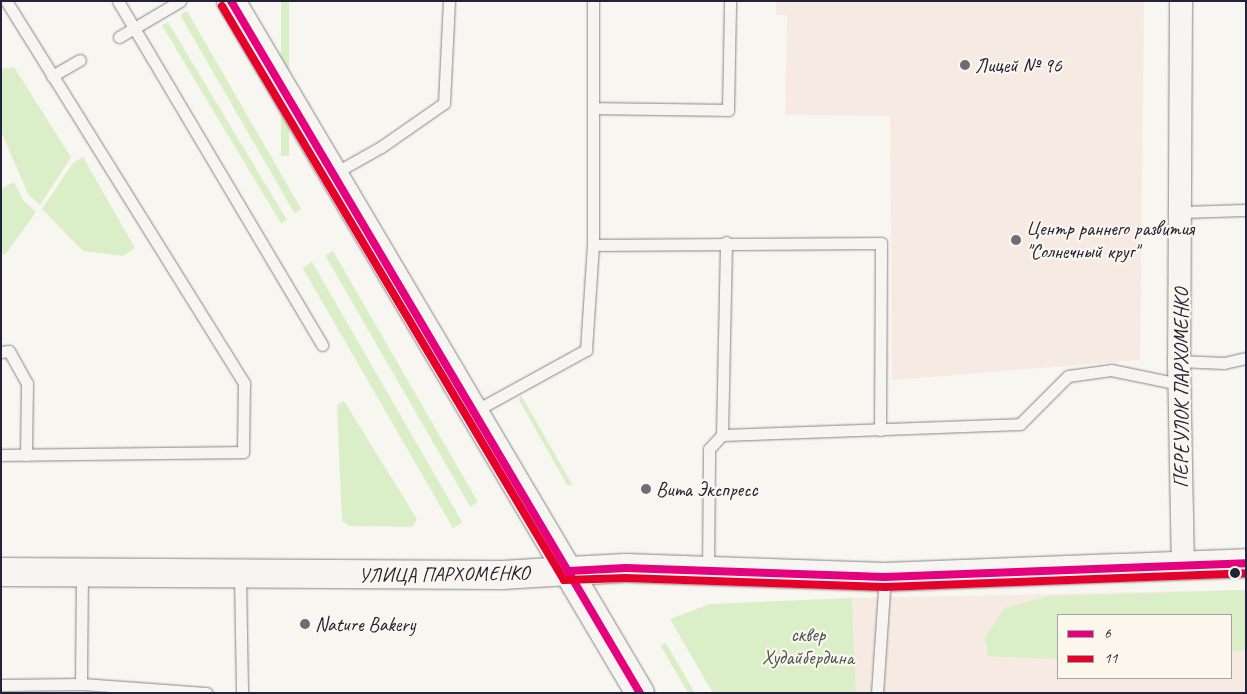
<!DOCTYPE html>
<html>
<head>
<meta charset="utf-8">
<style>
  body { margin:0 }
  #map { position:relative; width:1247px; height:694px; overflow:hidden; background:#f8f6f0; font-family:Caveat,sans-serif }
  div>[style] { position:absolute }
  .built>* { inset:0; background:#f6eae2 }
  .green>* { inset:0; background:#daefc7; transform-origin:0 0 }
  .roads { filter:drop-shadow(0 0 1px #878688) drop-shadow(0 0 1px #878688) }
  .service>* { height:11px; margin:-5.5px; padding:0 5.5px; transform-origin:5.5px; border-radius:5.5px; background:#f6f5f1 }
  .minor>* { height:22px; margin:-11px; padding:0 11px; transform-origin:11px; border-radius:11px; background:#f6f5f1 }
  .tertiary>* { height:28px; margin:-14px; padding:0 14px; transform-origin:14px; border-radius:14px; background:#f6f5f1 }
  .secondary>* { height:28px; margin:-14px; padding:0 14px; transform-origin:14px; border-radius:14px; background:#f6f5f1 }
  .bus-1>* { height:8px; margin:-4px; padding:0 4px; transform-origin:4px; border-radius:4px; background:#e5007d }
  .bus-2>* { height:8px; margin:-4px; padding:0 4px; transform-origin:4px; border-radius:4px; background:#e4002b }
  .dots>* { width:14px; height:14px; translate:-50% -50%; box-sizing:border-box; border:2px solid #fbf7ec; border-radius:50% }
  span { translate:-50% -50%; white-space:nowrap; text-align:center; line-height:1.15; -webkit-text-stroke:4.5px #fbf7ec; paint-order:stroke }
  .poi-label { font-size:20px; color:#22223b }
  .left { translate:0 -50%; text-align:left }
  .street-label { font-size:20px; color:#22223b }
  .park-label { font-size:20px; color:#4a5456 }
  .frame { position:absolute; inset:0; border:2px solid #22223b; pointer-events:none }
  .legend { position:absolute; left:1057px; top:614px; width:175px; height:65px; box-sizing:border-box; background:#fbf7ec; border:1px solid #a4a2a5; margin:0; padding:6px 9px; list-style:none; font-size:15px; color:#22223b }
  .legend li { display:flex; align-items:center; gap:10px; height:25px }
  .legend b { width:25px; border:1px solid #a4a2a5 }
</style>
</head>
<body>
<div id="map">
  <div class="built">
    <div style="clip-path:polygon(776px 1px,1144px 1px,1140px 360px,892px 380px,890px 116px,785px 115px,787px 15px,776px 15px)"></div>
    <div style="clip-path:polygon(evenodd,1246px 590px,1246px 693px,856px 693px,852px 598px,1246px 590px,1058px 615px,1231px 615px,1231px 678px,1058px 678px,1058px 615px)"></div>
  </div>
  <div class="green">
    <div style="left:281px;top:1px;width:8px;height:155px"></div>
    <div style="left:187px;top:11px;width:229px;height:8px;rotate:60deg"></div>
    <div style="left:168px;top:22px;width:231px;height:7px;rotate:59deg"></div>
    <div style="clip-path:polygon(14px 67px,71px 157px,40px 205px,28px 194px,1px 131px,1px 69px)"></div>
    <div style="clip-path:polygon(83px 157px,135px 248px,123px 256px,83px 251px,42px 209px,73px 163px)"></div>
    <div style="clip-path:polygon(14px 182px,23px 200px,36px 212px,5px 255px,1px 254px,1px 189px)"></div>
    <div style="left:333px;top:251px;width:290px;height:9px;rotate:60deg"></div>
    <div style="left:312px;top:262px;width:301px;height:11px;rotate:60deg"></div>
    <div style="clip-path:polygon(521px 395px,573px 486px,567px 485px,519px 400px)"></div>
    <div style="clip-path:polygon(344px 401px,417px 519px,413px 527px,350px 526px,342px 521px,337px 405px)"></div>
    <div style="clip-path:polygon(1246px 590px,1246px 650px,1231px 651px,1231px 615px,1058px 615px,1058px 659px,988px 656px,985px 637px,1005px 608px,1049px 596px)"></div>
    <div style="clip-path:polygon(852px 598px,856px 693px,713px 693px,670px 619px,710px 604px)"></div>
    <div style="left:666px;top:643px;width:58px;height:6px;rotate:60deg"></div>
  </div>
  <div class="roads">
    <div class="service">
      <div style="left:118px;top:1px;width:400px;rotate:59.3deg"></div>
      <div style="left:119px;top:37px;width:71px;rotate:-30.5deg"></div>
      <div style="left:52px;top:76px;width:32px;rotate:-30deg"></div>
      <div style="left:593px;top:108px;width:135px;rotate:0.8deg"></div>
      <div style="left:728px;top:110px;width:109px;rotate:-88.9deg"></div>
      <div style="left:333px;top:174px;width:55px;rotate:-29.4deg"></div>
      <div style="left:381px;top:147px;width:77px;rotate:-34.9deg"></div>
      <div style="left:444px;top:103px;width:102px;rotate:-87.2deg"></div>
      <div style="left:1181px;top:212px;width:65px;rotate:-1.8deg"></div>
      <div style="left:593px;top:245px;width:288px;rotate:-0.4deg"></div>
      <div style="left:881px;top:243px;width:187px;rotate:90.3deg"></div>
      <div style="left:1px;top:352px;width:8px;rotate:-7deg"></div>
      <div style="left:9px;top:351px;width:37px;rotate:61deg"></div>
      <div style="left:27px;top:383px;width:72px;rotate:90.8deg"></div>
      <div style="left:1179px;top:361px;width:45px;rotate:2.5deg"></div>
      <div style="left:1224px;top:363px;width:23px;rotate:-13deg"></div>
      <div style="left:475px;top:411px;width:127px;rotate:-28.8deg"></div>
      <div style="left:586px;top:350px;width:105px;rotate:-86.2deg"></div>
      <div style="left:593px;top:245px;width:244px;rotate:-90deg"></div>
      <div style="left:722px;top:435px;width:298px;rotate:-2.1deg"></div>
      <div style="left:1020px;top:424px;width:68px;rotate:-45deg"></div>
      <div style="left:1068px;top:376px;width:43px;rotate:-7.9deg"></div>
      <div style="left:1111px;top:370px;width:69px;rotate:11.6deg"></div>
      <div style="left:1px;top:455px;width:242px;rotate:-0.7deg"></div>
      <div style="left:243px;top:452px;width:69px;rotate:-89.2deg"></div>
      <div style="left:244px;top:383px;width:450px;rotate:-121.9deg"></div>
      <div style="left:708px;top:571px;width:122px;rotate:-89.5deg"></div>
      <div style="left:709px;top:449px;width:19px;rotate:-47deg"></div>
      <div style="left:722px;top:435px;width:193px;rotate:-88.8deg"></div>
      <div style="left:240px;top:575px;width:118px;rotate:89deg"></div>
      <div style="left:81px;top:684px;width:110px;rotate:-89.5deg"></div>
      <div style="left:1px;top:685px;width:80px;rotate:-0.7deg"></div>
      <div style="left:81px;top:684px;width:126px;rotate:4.1deg"></div>
      <div style="left:877px;top:693px;width:116px;rotate:-86.1deg"></div>
    </div>
    <div class="minor">
      <div style="left:1181px;top:1px;width:360px;rotate:90.3deg"></div>
      <div style="left:1179px;top:361px;width:203px;rotate:88.9deg"></div>
    </div>
    <div class="tertiary">
      <div style="left:1px;top:572px;width:501px;rotate:0.34deg"></div>
      <div style="left:502px;top:575px;width:67px;rotate:-3.4deg"></div>
    </div>
    <div class="secondary">
      <div style="left:231px;top:1px;width:804px;rotate:59.42deg"></div>
      <div style="left:569px;top:571px;width:57px;rotate:-3deg"></div>
      <div style="left:626px;top:568px;width:259px;rotate:2deg"></div>
      <div style="left:885px;top:577px;width:361px;rotate:-2.2deg"></div>
    </div>
  </div>
  <div class="bus-1">
    <div style="left:231px;top:1px;width:804px;rotate:59.42deg"></div>
    <div style="left:569px;top:571px;width:57px;rotate:-3deg"></div>
    <div style="left:626px;top:568px;width:259px;rotate:2deg"></div>
    <div style="left:885px;top:577px;width:361px;rotate:-2.2deg"></div>
  </div>
  <div class="bus-2">
    <div style="left:222px;top:6px;width:668px;rotate:59.21deg"></div>
    <div style="left:564px;top:580px;width:62px;rotate:-1.8deg"></div>
    <div style="left:626px;top:578px;width:259px;rotate:2deg"></div>
    <div style="left:885px;top:587px;width:361px;rotate:-2.2deg"></div>
  </div>
  <div class="dots">
    <div style="left:965px;top:65px;background:#6d6c7a"></div>
    <div style="left:1016px;top:240px;background:#6d6c7a"></div>
    <div style="left:646px;top:489px;background:#6d6c7a"></div>
    <div style="left:1235px;top:573px;background:#22223b"></div>
    <div style="left:305px;top:624px;background:#6d6c7a"></div>
  </div>
  <div class="poi-label">
    <span class="left" style="left:975px;top:65px">Лицей № 96</span>
    <span class="left" style="left:1026px;top:240px">Центр раннего развития<br>"Солнечный круг"</span>
    <span class="left" style="left:656px;top:489px">Вита Экспресс</span>
    <span class="left" style="left:315px;top:624px">Nature Bakery</span>
  </div>
  <div class="street-label">
    <span style="left:1181px;top:388px;rotate:-90deg">ПЕРЕУЛОК ПАРХОМЕНКО</span>
    <span style="left:444px;top:574px;rotate:-1deg">УЛИЦА ПАРХОМЕНКО</span>
  </div>
  <div class="park-label">
    <span style="left:808px;top:646px">сквер<br>Худайбердина</span>
  </div>
  <div class="frame"></div>
  <ul class="legend">
  <li><b style="height:6px;background:#e5007d"></b>6</li>
  <li><b style="height:6px;background:#e4002b"></b>11</li>
  </ul>
</div>
</body>
</html>
